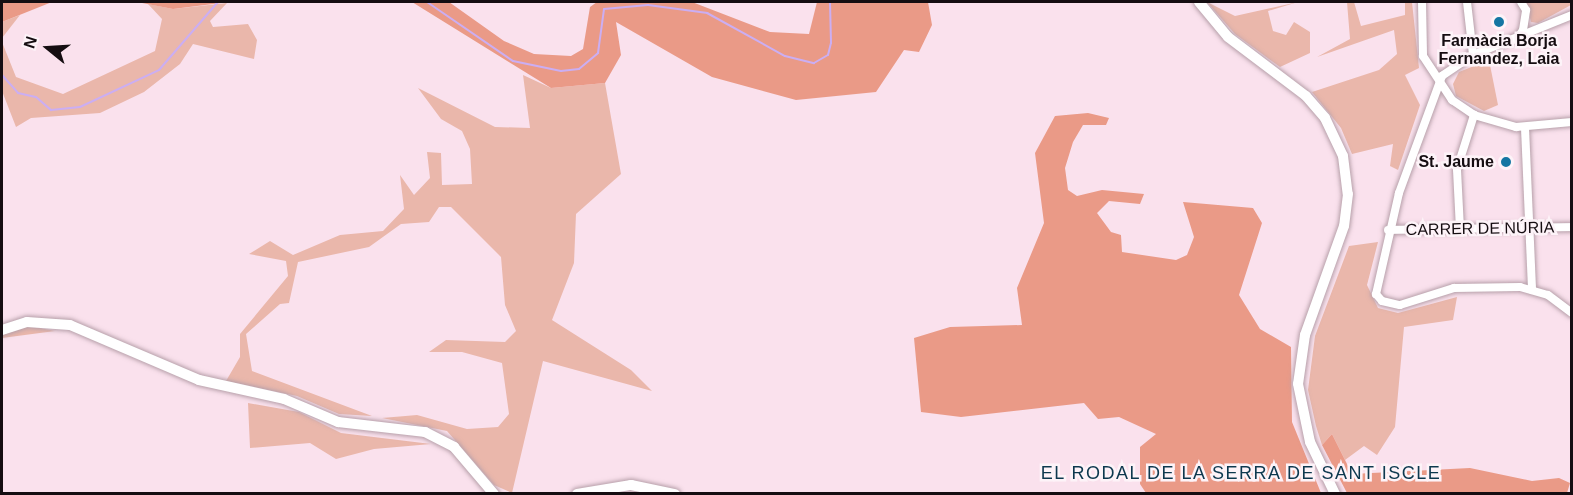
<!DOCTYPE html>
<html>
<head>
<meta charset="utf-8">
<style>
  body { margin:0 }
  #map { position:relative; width:1573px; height:495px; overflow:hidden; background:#fae1ed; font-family:Helvetica,sans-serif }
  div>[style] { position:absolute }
  .green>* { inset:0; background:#eab7ab }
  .forest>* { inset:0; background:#ea9a87 }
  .stream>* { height:2px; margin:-1px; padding:0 1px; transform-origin:1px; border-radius:1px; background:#cbaef3 }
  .roads { filter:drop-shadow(0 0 2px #b7a0aa) drop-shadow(0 0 2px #b7a0aa) }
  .minor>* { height:8px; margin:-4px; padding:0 4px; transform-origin:4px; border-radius:4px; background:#fff }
  .major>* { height:10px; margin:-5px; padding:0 5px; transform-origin:5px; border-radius:5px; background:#fff }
  .dots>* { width:16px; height:16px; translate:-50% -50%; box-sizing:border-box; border:3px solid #fdf3f8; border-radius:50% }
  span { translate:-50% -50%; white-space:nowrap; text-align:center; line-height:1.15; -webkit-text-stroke:5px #fdf3f8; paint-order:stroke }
  .poi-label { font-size:16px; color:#150d11; font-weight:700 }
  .right { translate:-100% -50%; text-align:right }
  .street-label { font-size:16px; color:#150d11 }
  .neighbourhood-label { font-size:18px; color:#0d384e; letter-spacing:1.5px }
  .frame { position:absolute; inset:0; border:3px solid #150d11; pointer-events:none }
  .north { position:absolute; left:18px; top:18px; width:60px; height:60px; -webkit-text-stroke:4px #fdf3f8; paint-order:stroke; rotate:288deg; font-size:16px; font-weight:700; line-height:24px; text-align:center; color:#150d11 }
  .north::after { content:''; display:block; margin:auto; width:21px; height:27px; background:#150d11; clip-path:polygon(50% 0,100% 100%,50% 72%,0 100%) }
</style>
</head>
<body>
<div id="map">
  <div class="green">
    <div style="clip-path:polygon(1207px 2px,1235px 16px,1298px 2px,1268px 11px,1273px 31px,1286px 35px,1294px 22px,1310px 32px,1310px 53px,1280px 67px,1235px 34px)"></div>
    <div style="clip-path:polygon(1347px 2px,1354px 2px,1361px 26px,1405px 15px,1405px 2px,1412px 2px,1419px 68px,1405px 75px,1420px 105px,1398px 170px,1390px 166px,1393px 144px,1352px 154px,1341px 128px,1312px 92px,1379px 70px,1397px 54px,1394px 30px,1317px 57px,1350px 39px)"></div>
    <div style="clip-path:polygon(1526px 2px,1571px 2px,1571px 5px,1538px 23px,1531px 22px)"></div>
    <div style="clip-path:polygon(227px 3px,210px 21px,213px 27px,248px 24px,257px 40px,254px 59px,193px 44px,180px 64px,144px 92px,100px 113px,31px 118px,16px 127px,2px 91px,2px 42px,16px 77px,63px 94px,155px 51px,162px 19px,148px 4px,173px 9px)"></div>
    <div style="clip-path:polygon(20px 15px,2px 38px,2px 22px)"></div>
    <div style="clip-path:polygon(1489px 60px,1498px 105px,1484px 111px,1456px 96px,1453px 84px,1459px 72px)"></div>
    <div style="clip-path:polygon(523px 75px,551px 88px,605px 83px,621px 174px,576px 214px,574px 263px,552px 320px,631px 370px,652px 391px,543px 361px,512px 493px,494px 485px,447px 431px,382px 418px,417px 415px,467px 429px,498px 427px,509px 414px,502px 363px,462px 352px,429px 352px,446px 340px,505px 342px,516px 331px,505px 305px,501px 257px,451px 207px,439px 207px,429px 222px,401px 224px,369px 247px,298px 262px,289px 303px,280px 304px,246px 334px,252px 371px,372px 416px,339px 414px,297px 396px,226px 381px,240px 357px,240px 334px,288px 276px,286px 261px,249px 254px,270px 241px,293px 255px,340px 235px,383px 231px,404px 209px,400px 175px,414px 195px,430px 178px,427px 152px,441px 153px,442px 185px,472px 184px,470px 149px,462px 131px,441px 119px,418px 88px,495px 127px,530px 128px)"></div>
    <div style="clip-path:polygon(1378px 242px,1367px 285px,1378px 308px,1398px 313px,1457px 297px,1453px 320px,1404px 327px,1395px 427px,1377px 455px,1364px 446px,1345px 460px,1332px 434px,1322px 445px,1316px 426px,1308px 390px,1315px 336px,1349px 246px)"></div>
    <div style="clip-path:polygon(29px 326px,55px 331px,2px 338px,2px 332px)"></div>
    <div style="clip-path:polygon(248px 403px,299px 412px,341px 433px,431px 444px,374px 449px,336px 459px,310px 443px,250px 448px)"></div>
  </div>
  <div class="forest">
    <div style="clip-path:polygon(2px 2px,52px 2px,2px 22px)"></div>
    <div style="clip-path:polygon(137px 2px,229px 2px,173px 9px)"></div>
    <div style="clip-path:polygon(412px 2px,449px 2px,504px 41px,534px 54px,571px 56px,583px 49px,590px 7px,597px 2px,692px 2px,770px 32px,809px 34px,817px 2px,928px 2px,932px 25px,919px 52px,904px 50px,876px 92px,796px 100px,712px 77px,616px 22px,621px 55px,605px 83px,551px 88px)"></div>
    <div style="clip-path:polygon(1088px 113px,1109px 118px,1106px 125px,1083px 125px,1073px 142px,1065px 168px,1068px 190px,1077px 196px,1102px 190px,1144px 194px,1140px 204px,1109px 201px,1097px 213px,1111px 232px,1121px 235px,1122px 252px,1176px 260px,1187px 255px,1194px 237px,1183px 202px,1253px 208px,1262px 223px,1239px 295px,1260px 329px,1291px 347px,1292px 422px,1321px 493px,1146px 493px,1140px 484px,1140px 447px,1156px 434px,1119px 417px,1098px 419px,1084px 403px,961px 417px,921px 412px,914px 338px,950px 327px,1022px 325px,1017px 288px,1044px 223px,1035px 153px,1055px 116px)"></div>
    <div style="clip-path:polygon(1332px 434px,1352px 474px,1470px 468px,1532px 481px,1559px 478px,1570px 483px,1567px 493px,1347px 493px,1322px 445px)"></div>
  </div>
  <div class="stream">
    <div style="left:427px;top:2px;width:104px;rotate:34.5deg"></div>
    <div style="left:513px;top:61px;width:49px;rotate:11.8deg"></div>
    <div style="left:561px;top:71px;width:18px;rotate:-6deg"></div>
    <div style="left:579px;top:69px;width:25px;rotate:-40deg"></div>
    <div style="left:598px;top:53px;width:44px;rotate:-82.2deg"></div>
    <div style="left:604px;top:9px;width:44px;rotate:-5.2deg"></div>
    <div style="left:648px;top:5px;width:60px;rotate:7.7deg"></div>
    <div style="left:707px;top:13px;width:89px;rotate:28.9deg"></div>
    <div style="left:785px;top:56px;width:30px;rotate:14deg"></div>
    <div style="left:814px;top:63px;width:16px;rotate:-30deg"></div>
    <div style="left:828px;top:55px;width:12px;rotate:-76deg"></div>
    <div style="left:831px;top:43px;width:41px;rotate:-91.4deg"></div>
    <div style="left:2px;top:75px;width:24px;rotate:48deg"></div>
    <div style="left:18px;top:93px;width:18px;rotate:13deg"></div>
    <div style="left:36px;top:97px;width:20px;rotate:41deg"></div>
    <div style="left:51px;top:110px;width:29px;rotate:-6deg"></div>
    <div style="left:80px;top:107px;width:87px;rotate:-25.1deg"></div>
    <div style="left:159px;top:70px;width:90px;rotate:-49.1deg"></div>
  </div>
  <div class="roads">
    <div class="minor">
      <div style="left:1422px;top:2px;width:54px;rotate:88.9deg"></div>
      <div style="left:1423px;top:56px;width:53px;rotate:56.6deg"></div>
      <div style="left:1452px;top:100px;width:27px;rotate:34deg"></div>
      <div style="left:1474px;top:115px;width:44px;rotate:15.9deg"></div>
      <div style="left:1516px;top:127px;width:56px;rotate:-5.1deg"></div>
      <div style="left:1467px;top:2px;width:53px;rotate:83.5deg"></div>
      <div style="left:1572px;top:15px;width:107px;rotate:158deg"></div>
      <div style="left:1473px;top:55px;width:37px;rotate:146deg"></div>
      <div style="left:1442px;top:76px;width:125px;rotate:110.2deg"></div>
      <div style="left:1399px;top:193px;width:104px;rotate:102.8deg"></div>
      <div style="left:1376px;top:294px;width:9px;rotate:49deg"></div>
      <div style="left:1382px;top:301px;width:18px;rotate:13deg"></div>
      <div style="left:1400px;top:305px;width:57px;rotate:-17.5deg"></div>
      <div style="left:1454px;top:288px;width:66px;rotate:-0.9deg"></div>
      <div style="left:1520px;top:287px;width:29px;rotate:16deg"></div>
      <div style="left:1548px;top:295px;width:30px;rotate:37deg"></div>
      <div style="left:1516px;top:40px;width:12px;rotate:-55deg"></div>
      <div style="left:1523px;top:30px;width:20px;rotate:-81deg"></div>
      <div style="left:1526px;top:10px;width:9px;rotate:-122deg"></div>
      <div style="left:1525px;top:128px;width:162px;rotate:87.5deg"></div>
      <div style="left:1460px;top:229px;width:60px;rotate:-92.9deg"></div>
      <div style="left:1457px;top:169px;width:57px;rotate:-72.5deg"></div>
      <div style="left:1388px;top:230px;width:184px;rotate:-0.9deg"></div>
    </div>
    <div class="major">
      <div style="left:1199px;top:2px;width:45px;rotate:50.4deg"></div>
      <div style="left:1228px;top:37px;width:98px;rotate:37.1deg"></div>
      <div style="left:1306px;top:96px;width:29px;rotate:49deg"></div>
      <div style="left:1325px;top:118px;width:42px;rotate:64.7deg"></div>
      <div style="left:1343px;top:156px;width:38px;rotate:83deg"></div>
      <div style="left:1348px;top:194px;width:32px;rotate:97deg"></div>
      <div style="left:1344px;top:226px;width:116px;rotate:109.7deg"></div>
      <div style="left:1305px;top:335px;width:49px;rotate:98.1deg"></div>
      <div style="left:1298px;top:384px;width:59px;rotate:78.3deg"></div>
      <div style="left:1310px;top:442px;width:58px;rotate:64.3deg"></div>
      <div style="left:2px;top:330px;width:26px;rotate:-18deg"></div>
      <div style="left:27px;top:322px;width:43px;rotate:4deg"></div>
      <div style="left:70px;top:325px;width:140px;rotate:23.1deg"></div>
      <div style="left:199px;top:380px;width:87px;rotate:12.6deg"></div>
      <div style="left:284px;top:399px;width:59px;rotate:23.1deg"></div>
      <div style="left:338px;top:422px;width:88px;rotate:6.6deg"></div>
      <div style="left:425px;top:432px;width:33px;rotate:27deg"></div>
      <div style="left:454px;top:447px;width:62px;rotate:49.6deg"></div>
      <div style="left:577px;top:494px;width:55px;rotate:-9.5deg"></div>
      <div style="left:631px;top:485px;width:45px;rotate:11.6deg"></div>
    </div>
  </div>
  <div class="dots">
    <div style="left:1499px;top:22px;background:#1476a3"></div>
    <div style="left:1506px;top:162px;background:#1476a3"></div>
  </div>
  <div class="poi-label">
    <span style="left:1499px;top:50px">Farmàcia Borja<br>Fernandez, Laia</span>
    <span class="right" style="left:1494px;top:162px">St. Jaume</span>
  </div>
  <div class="street-label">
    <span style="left:1480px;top:229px;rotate:-1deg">CARRER DE NÚRIA</span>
  </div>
  <div class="neighbourhood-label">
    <span style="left:1241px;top:473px">EL RODAL DE LA SERRA DE SANT ISCLE</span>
  </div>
  <div class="frame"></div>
  <div class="north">N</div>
</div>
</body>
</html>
